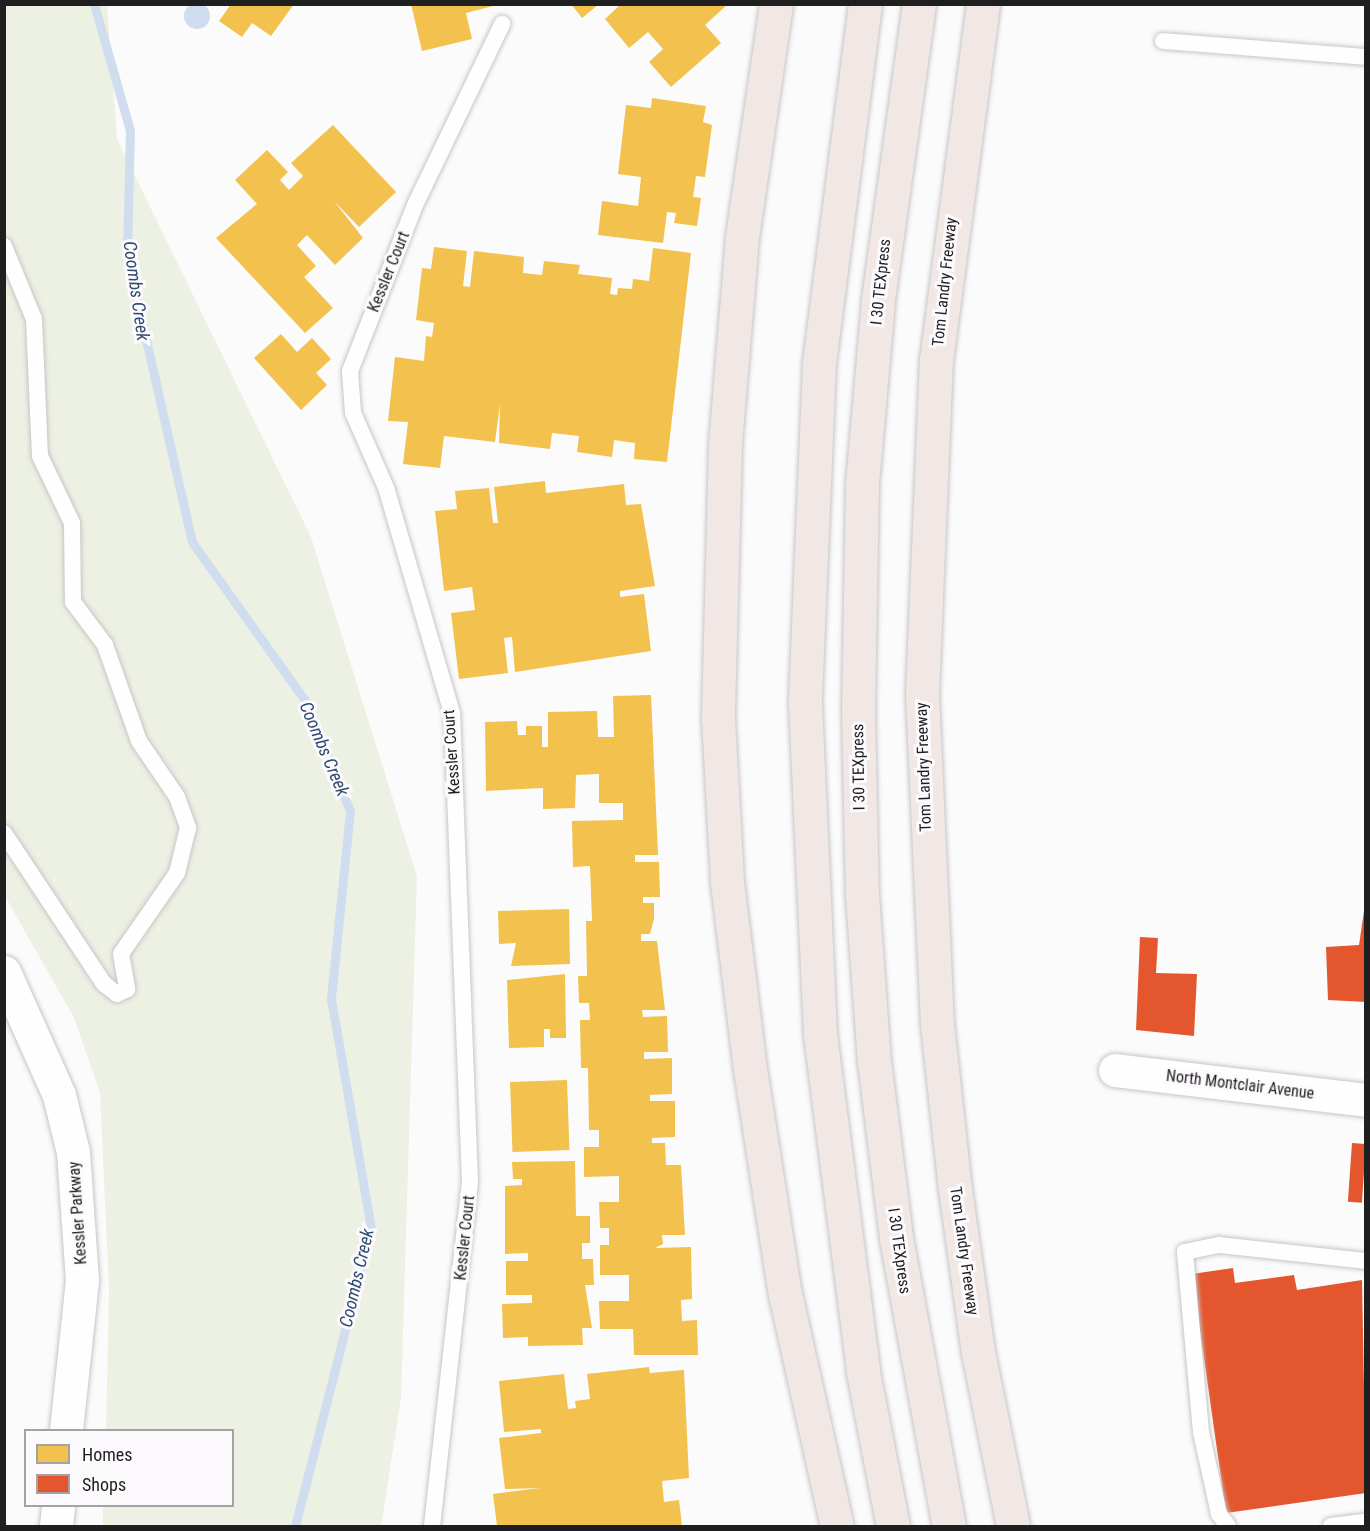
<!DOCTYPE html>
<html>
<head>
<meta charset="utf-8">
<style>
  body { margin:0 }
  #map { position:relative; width:1370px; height:1531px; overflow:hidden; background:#fcfbfc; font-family:"Roboto Condensed",sans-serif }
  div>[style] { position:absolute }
  .green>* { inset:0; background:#edf1e3 }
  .water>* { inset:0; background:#cfddef }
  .round { border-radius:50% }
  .homes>* { inset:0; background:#f2c14e; transform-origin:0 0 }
  .shops>* { inset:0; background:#e4572e; transform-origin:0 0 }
  .stream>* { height:9px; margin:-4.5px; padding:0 4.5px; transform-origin:4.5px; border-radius:4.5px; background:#cfddef }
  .roads { filter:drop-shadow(0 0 2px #c7c6c7) drop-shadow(0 0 2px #c7c6c7) }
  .lane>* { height:16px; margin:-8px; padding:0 8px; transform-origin:8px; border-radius:8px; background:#fffeff }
  .street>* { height:33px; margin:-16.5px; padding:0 16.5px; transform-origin:16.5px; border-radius:16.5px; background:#fffeff }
  .secondary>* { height:33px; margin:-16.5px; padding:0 16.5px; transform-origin:16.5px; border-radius:16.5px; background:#fffeff }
  .highway>* { height:33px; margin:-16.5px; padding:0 16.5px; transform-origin:16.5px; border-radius:16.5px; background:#f1e7e5 }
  span { translate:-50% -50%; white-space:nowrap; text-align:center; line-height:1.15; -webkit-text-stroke:6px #fdfafd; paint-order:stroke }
  .street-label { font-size:16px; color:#201f20 }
  .water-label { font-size:18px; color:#2d4b6f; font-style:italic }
  .frame { position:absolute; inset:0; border:6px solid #201f20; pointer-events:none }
  .legend { position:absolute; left:24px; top:1429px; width:210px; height:78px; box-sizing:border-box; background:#fdfafd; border:2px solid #a5a2a5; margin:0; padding:8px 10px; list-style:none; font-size:18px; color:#201f20 }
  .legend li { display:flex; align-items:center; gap:12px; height:30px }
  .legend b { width:30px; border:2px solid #a5a2a5 }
</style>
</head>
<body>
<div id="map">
  <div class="green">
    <div style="clip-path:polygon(4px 5px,107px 5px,117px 139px,311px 537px,417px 876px,401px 1399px,381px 1526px,103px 1526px,103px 1506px,232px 1506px,232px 1430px,106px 1430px,109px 1289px,100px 1093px,74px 1018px,5px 896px)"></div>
  </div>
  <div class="water">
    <div class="round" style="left:184px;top:3px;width:26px;height:26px"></div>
  </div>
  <div class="homes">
    <div style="clip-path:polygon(231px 4px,294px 4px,271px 36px,252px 23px,242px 37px,219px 21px)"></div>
    <div style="clip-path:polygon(411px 4px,497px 4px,497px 5px,466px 13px,472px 39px,422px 51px)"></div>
    <div style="clip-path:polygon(571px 4px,599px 4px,582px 18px)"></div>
    <div style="clip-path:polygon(621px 4px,728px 4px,705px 25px,721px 43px,671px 87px,649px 62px,663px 49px,648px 32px,629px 48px,605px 19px)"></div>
    <div style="clip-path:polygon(652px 98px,706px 106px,703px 122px,712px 125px,705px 177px,696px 176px,693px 197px,701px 198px,697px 226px,674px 223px,676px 213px,667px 212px,663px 243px,598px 235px,602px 201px,638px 206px,641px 177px,618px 174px,626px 105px,651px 108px)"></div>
    <div style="clip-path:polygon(333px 125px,396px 192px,359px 227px,334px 201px,363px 238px,335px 265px,307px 235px,297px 245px,316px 266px,304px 277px,333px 308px,305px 333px,216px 238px,257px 204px,235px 180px,267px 150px,288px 172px,280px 180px,289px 190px,303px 176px,291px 163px)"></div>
    <div style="clip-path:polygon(434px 247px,467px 251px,463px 286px,470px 287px,474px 251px,524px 257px,523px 273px,542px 275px,544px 261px,580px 265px,578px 274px,612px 278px,610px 294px,617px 295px,618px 288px,632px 289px,633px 279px,649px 281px,653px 248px,691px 253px,667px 462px,634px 459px,635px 443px,614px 440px,612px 457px,577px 452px,579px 436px,552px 433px,550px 449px,499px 443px,500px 404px,495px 442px,444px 436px,440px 468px,403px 464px,408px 422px,388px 421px,395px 357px,424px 361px,426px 336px,432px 337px,434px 323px,416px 320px,422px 268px,431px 269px)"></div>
    <div style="clip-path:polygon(281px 334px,297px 352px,312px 338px,331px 359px,316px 373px,327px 385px,301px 410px,254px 358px)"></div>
    <div style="clip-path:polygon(545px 481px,546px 493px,624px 484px,626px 505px,641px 504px,655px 586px,620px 591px,620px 597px,644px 594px,651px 651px,515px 672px,512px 637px,504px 638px,508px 673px,459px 679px,451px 613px,475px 610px,472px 587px,444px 591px,435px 511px,457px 509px,455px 491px,489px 488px,493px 523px,498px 523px,494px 487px)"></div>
    <div style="clip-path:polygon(651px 695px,658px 855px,635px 855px,635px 862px,659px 862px,660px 897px,643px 897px,643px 903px,654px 903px,654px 919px,650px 934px,641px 934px,641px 941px,657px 941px,665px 1010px,642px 1010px,643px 1017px,667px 1016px,668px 1052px,644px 1052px,644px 1059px,672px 1058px,672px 1094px,650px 1095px,650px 1101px,675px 1101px,675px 1137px,652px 1138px,652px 1143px,665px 1143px,666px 1165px,681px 1165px,685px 1235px,662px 1235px,663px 1244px,655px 1248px,691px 1247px,692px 1299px,681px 1300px,682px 1321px,697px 1320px,698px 1355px,634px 1355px,633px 1329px,600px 1329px,599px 1301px,629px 1301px,629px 1275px,600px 1275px,600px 1245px,609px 1245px,609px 1228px,600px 1228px,599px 1202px,619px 1202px,619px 1176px,584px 1177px,584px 1147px,599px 1147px,599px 1130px,589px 1130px,588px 1068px,581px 1068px,580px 1020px,590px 1020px,589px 1003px,579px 1003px,578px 976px,587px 976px,586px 921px,592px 921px,590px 866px,573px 867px,572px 821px,623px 820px,623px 803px,599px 803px,599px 774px,576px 775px,575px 808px,543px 809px,543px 788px,486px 791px,485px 722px,517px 721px,518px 735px,526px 735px,526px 726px,542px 726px,542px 747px,548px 747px,548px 712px,597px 711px,598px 737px,614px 737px,613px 696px)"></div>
    <div style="clip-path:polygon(569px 909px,570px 964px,511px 966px,516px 943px,499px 944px,498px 911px)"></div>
    <div style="clip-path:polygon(565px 974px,566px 1038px,550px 1038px,550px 1029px,544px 1029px,544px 1047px,509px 1048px,507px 980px)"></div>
    <div style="left:567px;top:1080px;width:70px;height:57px;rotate:88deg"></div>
    <div style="clip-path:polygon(575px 1161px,576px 1216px,590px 1216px,590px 1243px,582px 1243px,582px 1259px,593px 1259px,594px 1285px,585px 1285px,592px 1328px,582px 1328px,583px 1345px,528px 1346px,528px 1337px,503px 1338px,502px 1304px,532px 1303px,532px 1295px,506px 1295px,506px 1261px,528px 1261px,528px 1253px,505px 1254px,505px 1186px,522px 1185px,522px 1179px,513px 1179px,512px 1162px)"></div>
    <div style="clip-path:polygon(649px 1367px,650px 1373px,684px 1370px,689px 1478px,662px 1481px,664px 1502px,679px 1500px,682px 1526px,497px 1526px,493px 1494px,540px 1488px,505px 1489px,499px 1438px,541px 1433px,541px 1429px,504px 1432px,499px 1381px,564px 1374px,568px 1409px,576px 1408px,575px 1401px,590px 1399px,587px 1374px)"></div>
  </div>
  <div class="shops">
    <div style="clip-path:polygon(1364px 911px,1366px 1002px,1328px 1000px,1326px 947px,1359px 945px)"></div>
    <div style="clip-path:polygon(1140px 937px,1158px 938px,1156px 973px,1197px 974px,1194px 1036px,1136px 1030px)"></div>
    <div style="left:1352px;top:1143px;width:14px;height:59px;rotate:4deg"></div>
    <div style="clip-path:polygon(1233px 1268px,1235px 1283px,1294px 1275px,1297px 1290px,1362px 1280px,1366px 1493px,1226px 1513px,1192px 1274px)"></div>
  </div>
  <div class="stream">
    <div style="left:94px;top:4px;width:131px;rotate:74.1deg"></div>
    <div style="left:130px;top:130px;width:126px;rotate:91.4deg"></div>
    <div style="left:127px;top:256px;width:293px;rotate:77.2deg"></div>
    <div style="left:192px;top:542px;width:196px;rotate:54.5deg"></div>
    <div style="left:306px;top:702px;width:118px;rotate:68deg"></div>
    <div style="left:350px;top:811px;width:189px;rotate:95.8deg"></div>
    <div style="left:331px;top:999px;width:232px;rotate:80.1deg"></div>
    <div style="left:371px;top:1228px;width:308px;rotate:104.3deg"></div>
  </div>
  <div class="roads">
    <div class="lane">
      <div style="left:1163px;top:41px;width:204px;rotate:4.5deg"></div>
      <div style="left:4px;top:246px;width:79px;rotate:67.7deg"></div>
      <div style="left:34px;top:319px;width:137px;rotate:87.5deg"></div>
      <div style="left:40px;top:456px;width:74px;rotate:64.5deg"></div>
      <div style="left:72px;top:523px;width:79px;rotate:89.3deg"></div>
      <div style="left:73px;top:602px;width:54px;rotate:53.3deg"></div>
      <div style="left:105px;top:645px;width:102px;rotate:70.5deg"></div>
      <div style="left:139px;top:741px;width:68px;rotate:55.8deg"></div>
      <div style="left:177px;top:797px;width:33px;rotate:70deg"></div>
      <div style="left:188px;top:828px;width:46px;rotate:103.7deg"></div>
      <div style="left:177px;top:873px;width:98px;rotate:124.7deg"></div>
      <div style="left:121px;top:954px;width:36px;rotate:80deg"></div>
      <div style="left:127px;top:989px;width:11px;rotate:153deg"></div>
      <div style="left:117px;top:994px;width:16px;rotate:-142deg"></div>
      <div style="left:104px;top:984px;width:181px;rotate:-123.5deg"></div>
      <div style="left:432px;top:1526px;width:346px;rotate:-83.7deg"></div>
      <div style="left:470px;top:1182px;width:469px;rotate:-92.2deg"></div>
      <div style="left:452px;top:713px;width:232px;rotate:-106.3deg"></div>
      <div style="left:387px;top:490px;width:84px;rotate:-113.8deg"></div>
      <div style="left:353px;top:413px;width:42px;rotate:-94.1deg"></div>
      <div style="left:350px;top:371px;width:180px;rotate:-68.6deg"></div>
      <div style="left:416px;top:203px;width:199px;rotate:-64.3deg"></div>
      <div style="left:1228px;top:1526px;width:15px;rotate:-127deg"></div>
      <div style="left:1219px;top:1514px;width:84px;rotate:-102.4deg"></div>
      <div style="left:1201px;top:1432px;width:181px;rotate:-95.1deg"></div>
      <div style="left:1185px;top:1252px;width:35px;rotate:-12deg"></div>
      <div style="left:1219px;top:1245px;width:148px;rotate:6.2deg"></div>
      <div style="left:1331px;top:1526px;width:35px;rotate:-7deg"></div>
    </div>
    <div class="street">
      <div style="left:1115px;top:1070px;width:253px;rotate:6.8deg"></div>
    </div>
    <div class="secondary">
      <div style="left:4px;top:972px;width:135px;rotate:65.9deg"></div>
      <div style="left:59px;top:1095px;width:59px;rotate:76.2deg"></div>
      <div style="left:73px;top:1152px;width:128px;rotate:86deg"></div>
      <div style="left:82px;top:1280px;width:151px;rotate:96.1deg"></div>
      <div style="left:56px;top:1526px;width:20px;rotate:-84deg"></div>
    </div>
    <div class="highway">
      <div style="left:776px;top:4px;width:235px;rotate:98.3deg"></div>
      <div style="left:742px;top:237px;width:210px;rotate:94.7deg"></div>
      <div style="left:725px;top:446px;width:273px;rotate:91.5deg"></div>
      <div style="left:718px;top:719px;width:163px;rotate:86.8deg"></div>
      <div style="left:727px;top:882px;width:188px;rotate:83deg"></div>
      <div style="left:750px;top:1069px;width:228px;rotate:81.2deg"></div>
      <div style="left:785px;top:1294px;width:238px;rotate:77.4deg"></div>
      <div style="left:865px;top:4px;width:363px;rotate:97.3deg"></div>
      <div style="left:819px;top:364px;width:339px;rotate:92.4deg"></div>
      <div style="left:805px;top:703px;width:331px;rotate:87.4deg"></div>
      <div style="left:820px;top:1034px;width:341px;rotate:82.7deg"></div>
      <div style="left:863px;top:1372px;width:157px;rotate:79deg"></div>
      <div style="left:919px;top:4px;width:300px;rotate:97.9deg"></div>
      <div style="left:878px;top:301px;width:183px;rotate:95deg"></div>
      <div style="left:862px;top:483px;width:226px;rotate:91deg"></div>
      <div style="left:858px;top:709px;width:186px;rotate:88.8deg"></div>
      <div style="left:862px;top:895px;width:166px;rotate:85.9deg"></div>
      <div style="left:874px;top:1061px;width:178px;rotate:82.9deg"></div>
      <div style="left:896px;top:1238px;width:293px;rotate:79.6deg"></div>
      <div style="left:983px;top:4px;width:358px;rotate:97.5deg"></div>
      <div style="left:936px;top:359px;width:335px;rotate:92.4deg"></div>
      <div style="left:922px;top:694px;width:330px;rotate:87.4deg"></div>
      <div style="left:937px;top:1024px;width:166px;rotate:83.8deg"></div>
      <div style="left:955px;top:1189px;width:165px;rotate:82deg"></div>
      <div style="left:978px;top:1352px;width:177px;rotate:78.6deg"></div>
    </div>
  </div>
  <div class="street-label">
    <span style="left:389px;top:272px;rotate:-68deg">Kessler Court</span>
    <span style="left:881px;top:282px;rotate:-84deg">I 30 TEXpress</span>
    <span style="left:945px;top:282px;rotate:-84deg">Tom Landry Freeway</span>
    <span style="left:452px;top:752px;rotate:-94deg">Kessler Court</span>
    <span style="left:859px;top:767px;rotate:-91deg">I 30 TEXpress</span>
    <span style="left:924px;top:767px;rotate:-92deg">Tom Landry Freeway</span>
    <span style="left:1240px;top:1085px;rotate:7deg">North Montclair Avenue</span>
    <span style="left:78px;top:1213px;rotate:-94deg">Kessler Parkway</span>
    <span style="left:465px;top:1238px;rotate:-84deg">Kessler Court</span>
    <span style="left:899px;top:1251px;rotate:82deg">I 30 TEXpress</span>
    <span style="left:964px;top:1251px;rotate:82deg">Tom Landry Freeway</span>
  </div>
  <div class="water-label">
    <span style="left:136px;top:291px;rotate:82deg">Coombs Creek</span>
    <span style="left:324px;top:749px;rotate:67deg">Coombs Creek</span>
    <span style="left:357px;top:1278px;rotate:-77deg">Coombs Creek</span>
  </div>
  <div class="frame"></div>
  <ul class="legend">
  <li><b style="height:16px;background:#f2c14e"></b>Homes</li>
  <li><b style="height:16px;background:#e4572e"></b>Shops</li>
  </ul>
</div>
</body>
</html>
